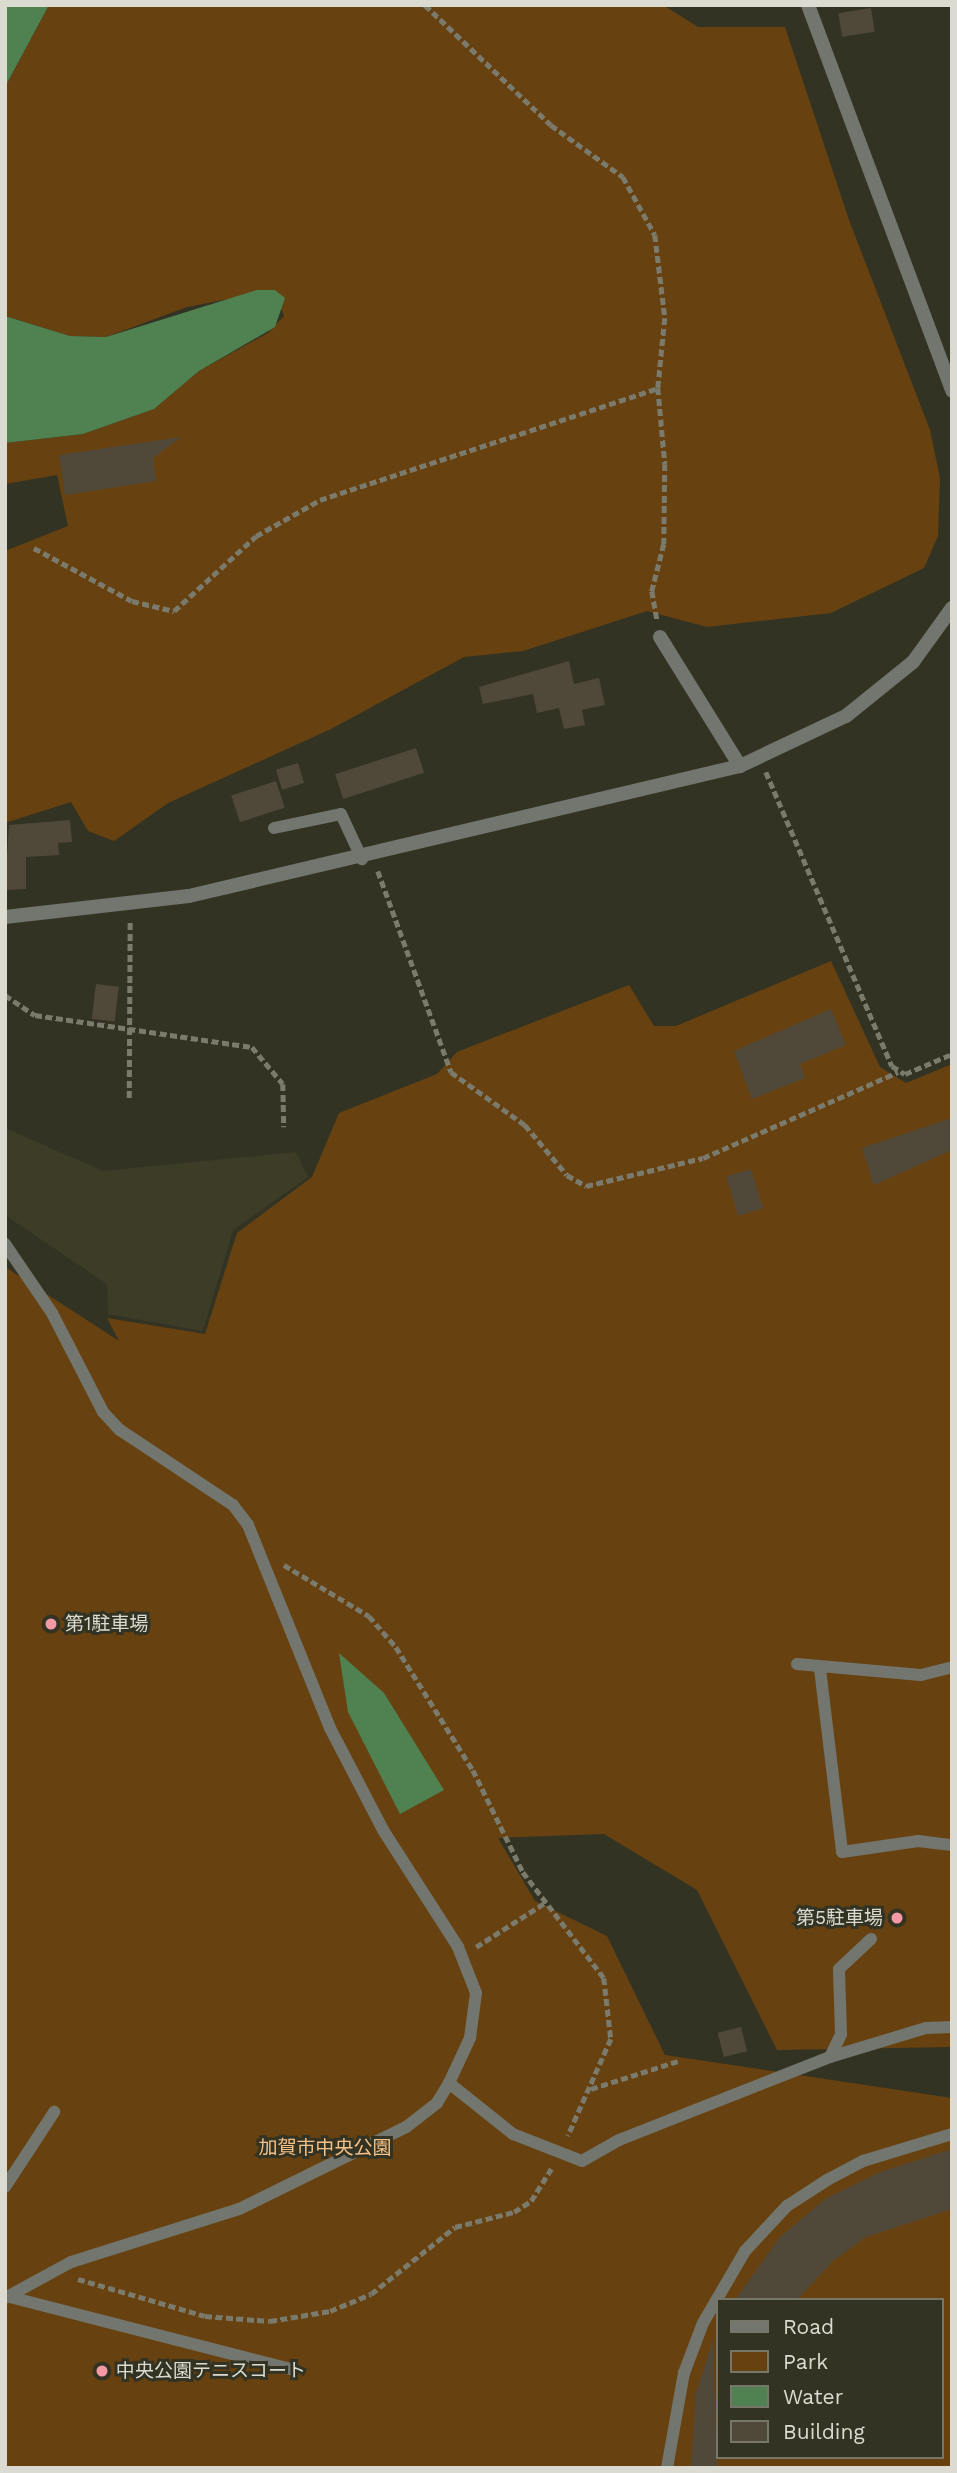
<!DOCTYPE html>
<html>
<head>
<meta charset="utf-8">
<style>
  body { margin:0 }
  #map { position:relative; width:957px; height:2473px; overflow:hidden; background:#333323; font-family:"Work Sans","Noto Sans JP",sans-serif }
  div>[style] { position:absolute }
  .built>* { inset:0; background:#3d3d27 }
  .green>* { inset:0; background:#674210 }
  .water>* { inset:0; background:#4f8151 }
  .building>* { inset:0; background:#50493a; transform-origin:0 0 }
  .path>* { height:4.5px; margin-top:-2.25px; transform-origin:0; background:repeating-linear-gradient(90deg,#7a7a6d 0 7px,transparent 0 10.5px) }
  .service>* { height:12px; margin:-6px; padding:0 6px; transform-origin:6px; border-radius:6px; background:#72766e }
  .minor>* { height:14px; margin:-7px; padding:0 7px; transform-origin:7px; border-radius:7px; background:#72766e }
  .tertiary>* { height:14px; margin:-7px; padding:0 7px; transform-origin:7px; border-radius:7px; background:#72766e }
  .dots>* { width:19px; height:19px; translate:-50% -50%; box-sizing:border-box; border:4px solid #333323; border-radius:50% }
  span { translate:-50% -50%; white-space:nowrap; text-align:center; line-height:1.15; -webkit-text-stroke:6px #333323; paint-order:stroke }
  .poi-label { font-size:19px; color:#dbdbd1 }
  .left { translate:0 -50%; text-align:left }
  .right { translate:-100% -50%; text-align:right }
  .park-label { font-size:19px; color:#f6c186 }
  .frame { position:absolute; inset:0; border:7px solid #dbdbd1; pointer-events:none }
  .legend { position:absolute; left:716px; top:2298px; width:228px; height:161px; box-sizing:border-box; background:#333323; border:2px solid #767669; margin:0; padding:9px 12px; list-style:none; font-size:21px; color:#dbdbd1 }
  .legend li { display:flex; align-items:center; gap:14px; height:35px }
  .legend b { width:35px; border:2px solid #767669 }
</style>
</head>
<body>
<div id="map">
  <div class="built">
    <div style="clip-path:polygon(5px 1128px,103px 1171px,296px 1152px,308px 1177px,233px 1230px,203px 1331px,108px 1314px,107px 1284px,5px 1215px)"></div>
  </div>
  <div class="green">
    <div style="clip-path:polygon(49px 5px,663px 5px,698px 27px,785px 27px,849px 220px,930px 430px,940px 478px,938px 536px,924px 568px,831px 613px,707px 627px,647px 611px,523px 651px,464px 657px,331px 729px,168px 803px,114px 841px,88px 831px,71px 802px,5px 823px,5px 551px,68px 526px,57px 475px,5px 484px,5px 443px,83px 434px,154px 409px,199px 371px,268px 333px,284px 316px,275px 290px,187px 307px,106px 337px,70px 336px,5px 316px,5px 87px)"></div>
    <div style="clip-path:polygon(evenodd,831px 961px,880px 1067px,906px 1083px,952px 1064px,952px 2047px,777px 2050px,697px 1890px,604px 1834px,498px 1838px,535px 1901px,607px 1936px,665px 2055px,952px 2098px,952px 2468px,5px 2468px,5px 1267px,119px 1341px,107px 1318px,205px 1334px,237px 1233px,312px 1177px,339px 1113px,437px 1074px,457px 1052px,629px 985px,654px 1026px,676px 1026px,831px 961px,717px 2300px,941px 2300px,941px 2457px,717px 2457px,717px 2300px)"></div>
  </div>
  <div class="water">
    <div style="clip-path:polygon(5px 5px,49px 5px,5px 87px)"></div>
    <div style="clip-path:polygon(257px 290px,275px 290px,285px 298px,275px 327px,199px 371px,154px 409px,83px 434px,5px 443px,5px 316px,70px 336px,106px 337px)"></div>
    <div style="clip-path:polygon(339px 1653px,384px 1693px,444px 1790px,400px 1814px,348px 1712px)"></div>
  </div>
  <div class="building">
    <div style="left:871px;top:8px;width:24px;height:33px;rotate:81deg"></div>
    <div style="clip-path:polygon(181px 437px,153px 458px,156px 481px,65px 495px,59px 455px)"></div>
    <div style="clip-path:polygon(569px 661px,574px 684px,599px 678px,605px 705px,582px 710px,585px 725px,564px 729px,559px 708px,537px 713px,533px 694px,483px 704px,479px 687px)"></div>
    <div style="left:416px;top:748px;width:26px;height:85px;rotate:72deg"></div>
    <div style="left:298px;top:763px;width:21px;height:23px;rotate:73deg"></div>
    <div style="left:276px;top:781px;width:28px;height:47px;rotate:72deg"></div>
    <div style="clip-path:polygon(70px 820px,72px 842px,58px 843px,59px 855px,26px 857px,26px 889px,5px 890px,9px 825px)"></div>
    <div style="left:96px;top:984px;width:23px;height:35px;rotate:7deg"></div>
    <div style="clip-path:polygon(831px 1009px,846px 1045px,800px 1064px,805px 1078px,752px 1099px,734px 1051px)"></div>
    <div style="clip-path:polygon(952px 1118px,952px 1150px,874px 1185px,862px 1148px)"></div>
    <div style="left:751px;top:1169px;width:41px;height:26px;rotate:73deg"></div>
    <div style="left:741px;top:2027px;width:25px;height:24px;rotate:76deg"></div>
    <div style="clip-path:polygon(952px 2149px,952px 2209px,866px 2237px,833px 2261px,797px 2300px,735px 2300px,780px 2237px,825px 2199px,880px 2172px)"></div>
    <div style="clip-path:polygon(713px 2340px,717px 2468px,691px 2468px,696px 2393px)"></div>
  </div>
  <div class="path">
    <div style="left:425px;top:5px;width:174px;rotate:43.6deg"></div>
    <div style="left:551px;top:125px;width:89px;rotate:35.8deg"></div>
    <div style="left:623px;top:177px;width:66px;rotate:61.1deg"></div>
    <div style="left:655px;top:235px;width:84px;rotate:83.1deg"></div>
    <div style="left:665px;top:318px;width:70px;rotate:95.7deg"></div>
    <div style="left:658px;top:388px;width:76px;rotate:84.7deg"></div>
    <div style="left:665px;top:464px;width:80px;rotate:90.7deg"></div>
    <div style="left:664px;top:544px;width:49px;rotate:104.3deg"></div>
    <div style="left:652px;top:591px;width:29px;rotate:80deg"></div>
    <div style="left:687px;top:5px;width:74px"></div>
    <div style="left:34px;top:548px;width:111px;rotate:28.4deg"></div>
    <div style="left:132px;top:601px;width:43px;rotate:13.4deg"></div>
    <div style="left:174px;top:611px;width:111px;rotate:-42.4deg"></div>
    <div style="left:256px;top:536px;width:73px;rotate:-29.4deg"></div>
    <div style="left:320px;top:500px;width:356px;rotate:-18.3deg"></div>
    <div style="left:766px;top:772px;width:320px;rotate:66.8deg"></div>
    <div style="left:892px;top:1066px;width:15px;rotate:32deg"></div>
    <div style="left:905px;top:1074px;width:51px;rotate:-23.1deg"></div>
    <div style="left:378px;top:871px;width:214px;rotate:70deg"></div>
    <div style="left:451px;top:1072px;width:91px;rotate:35.6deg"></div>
    <div style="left:525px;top:1125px;width:65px;rotate:50deg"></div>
    <div style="left:567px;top:1175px;width:22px;rotate:30deg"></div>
    <div style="left:586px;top:1186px;width:120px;rotate:-13.5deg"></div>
    <div style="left:703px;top:1158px;width:213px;rotate:-23.8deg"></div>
    <div style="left:5px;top:995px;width:36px;rotate:34deg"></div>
    <div style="left:35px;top:1015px;width:219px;rotate:8.4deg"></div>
    <div style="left:252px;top:1047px;width:48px;rotate:50deg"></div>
    <div style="left:283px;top:1084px;width:43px;rotate:88.7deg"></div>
    <div style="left:129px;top:1098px;width:177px;rotate:-89.7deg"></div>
    <div style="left:284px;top:1565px;width:99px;rotate:31deg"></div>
    <div style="left:369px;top:1616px;width:41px;rotate:48.9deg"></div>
    <div style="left:396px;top:1647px;width:145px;rotate:58deg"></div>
    <div style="left:473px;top:1770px;width:114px;rotate:63.9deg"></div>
    <div style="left:523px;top:1872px;width:133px;rotate:52.6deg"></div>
    <div style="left:604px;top:1978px;width:61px;rotate:83.5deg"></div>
    <div style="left:611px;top:2039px;width:106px;rotate:113.9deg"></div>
    <div style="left:476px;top:1947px;width:83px;rotate:-32.7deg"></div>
    <div style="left:591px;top:2089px;width:91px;rotate:-17.8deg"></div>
    <div style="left:78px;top:2279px;width:132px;rotate:16.2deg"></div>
    <div style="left:205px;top:2316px;width:65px;rotate:4.4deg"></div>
    <div style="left:270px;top:2321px;width:61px;rotate:-9.5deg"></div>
    <div style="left:330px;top:2311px;width:44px;rotate:-22.5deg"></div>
    <div style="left:371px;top:2294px;width:107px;rotate:-38.6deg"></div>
    <div style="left:455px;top:2227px;width:61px;rotate:-14.3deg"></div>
    <div style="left:514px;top:2212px;width:20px;rotate:-33deg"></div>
    <div style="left:531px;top:2201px;width:38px;rotate:-58deg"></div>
  </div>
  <div class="service">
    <div style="left:274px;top:828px;width:68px;rotate:-11.8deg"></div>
    <div style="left:341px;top:814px;width:50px;rotate:65deg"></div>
    <div style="left:5px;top:1244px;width:83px;rotate:55.7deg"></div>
    <div style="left:52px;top:1313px;width:111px;rotate:62.7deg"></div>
    <div style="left:103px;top:1412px;width:25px;rotate:47deg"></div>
    <div style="left:120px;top:1430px;width:136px;rotate:33.6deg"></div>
    <div style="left:233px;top:1505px;width:25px;rotate:53deg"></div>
    <div style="left:248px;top:1525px;width:219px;rotate:68deg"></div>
    <div style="left:330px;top:1728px;width:115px;rotate:62.5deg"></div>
    <div style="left:383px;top:1830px;width:139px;rotate:57.3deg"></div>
    <div style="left:458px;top:1947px;width:49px;rotate:68.6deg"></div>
    <div style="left:476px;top:1993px;width:45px;rotate:97.6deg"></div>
    <div style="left:470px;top:2038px;width:50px;rotate:115deg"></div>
    <div style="left:449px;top:2083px;width:23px;rotate:121deg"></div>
    <div style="left:437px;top:2103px;width:39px;rotate:142deg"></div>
    <div style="left:406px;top:2127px;width:186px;rotate:153.8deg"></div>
    <div style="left:239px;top:2209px;width:176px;rotate:162.5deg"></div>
    <div style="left:71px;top:2262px;width:75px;rotate:151.4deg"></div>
    <div style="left:797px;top:1664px;width:124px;rotate:5.1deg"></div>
    <div style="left:921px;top:1675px;width:32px;rotate:-14deg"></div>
    <div style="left:820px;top:1669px;width:184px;rotate:83.1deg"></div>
    <div style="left:842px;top:1852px;width:77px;rotate:-8.2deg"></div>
    <div style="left:918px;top:1841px;width:34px;rotate:7deg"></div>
    <div style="left:830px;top:2057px;width:25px;rotate:-64deg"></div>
    <div style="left:841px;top:2034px;width:65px;rotate:-91.8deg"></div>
    <div style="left:839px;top:1969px;width:44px;rotate:-43.2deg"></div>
    <div style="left:449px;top:2083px;width:82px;rotate:38.6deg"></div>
    <div style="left:513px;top:2134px;width:74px;rotate:21.4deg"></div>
    <div style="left:582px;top:2161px;width:43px;rotate:-29.6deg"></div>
    <div style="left:619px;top:2140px;width:227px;rotate:-21.5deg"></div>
    <div style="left:830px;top:2057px;width:100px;rotate:-16.8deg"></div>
    <div style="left:926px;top:2028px;width:26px;rotate:-2deg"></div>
    <div style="left:5px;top:2187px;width:90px;rotate:-56.8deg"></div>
    <div style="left:6px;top:2296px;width:294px;rotate:14.4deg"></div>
    <div style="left:667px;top:2468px;width:97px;rotate:-79.9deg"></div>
    <div style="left:684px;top:2373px;width:53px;rotate:-69.2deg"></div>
    <div style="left:703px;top:2323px;width:83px;rotate:-59.7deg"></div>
    <div style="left:745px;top:2251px;width:62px;rotate:-47deg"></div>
    <div style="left:787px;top:2206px;width:48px;rotate:-33deg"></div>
    <div style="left:827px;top:2180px;width:41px;rotate:-27.8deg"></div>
    <div style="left:863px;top:2161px;width:93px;rotate:-16.9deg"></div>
  </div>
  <div class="minor">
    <div style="left:660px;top:637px;width:152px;rotate:58.2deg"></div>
  </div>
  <div class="tertiary">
    <div style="left:808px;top:5px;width:412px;rotate:69.5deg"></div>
    <div style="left:5px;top:917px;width:185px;rotate:-6.5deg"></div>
    <div style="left:189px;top:896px;width:566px;rotate:-13.28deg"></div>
    <div style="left:740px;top:766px;width:117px;rotate:-25.3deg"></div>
    <div style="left:846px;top:716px;width:86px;rotate:-38.9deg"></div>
    <div style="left:913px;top:662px;width:67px;rotate:-54.2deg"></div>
  </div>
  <div class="dots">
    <div style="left:51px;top:1624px;background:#f49aa5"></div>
    <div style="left:897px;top:1918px;background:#f49aa5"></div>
    <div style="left:102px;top:2371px;background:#f49aa5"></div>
  </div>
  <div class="poi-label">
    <span class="left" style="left:65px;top:1624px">第1駐車場</span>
    <span class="right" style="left:883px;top:1918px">第5駐車場</span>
    <span class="left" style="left:116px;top:2371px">中央公園テニスコート</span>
  </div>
  <div class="park-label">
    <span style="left:325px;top:2148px">加賀市中央公園</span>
  </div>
  <div class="frame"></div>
  <ul class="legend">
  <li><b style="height:9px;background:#72766e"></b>Road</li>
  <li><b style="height:19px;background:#674210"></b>Park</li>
  <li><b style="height:19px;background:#4f8151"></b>Water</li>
  <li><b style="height:19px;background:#50493a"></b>Building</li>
  </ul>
</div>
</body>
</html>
